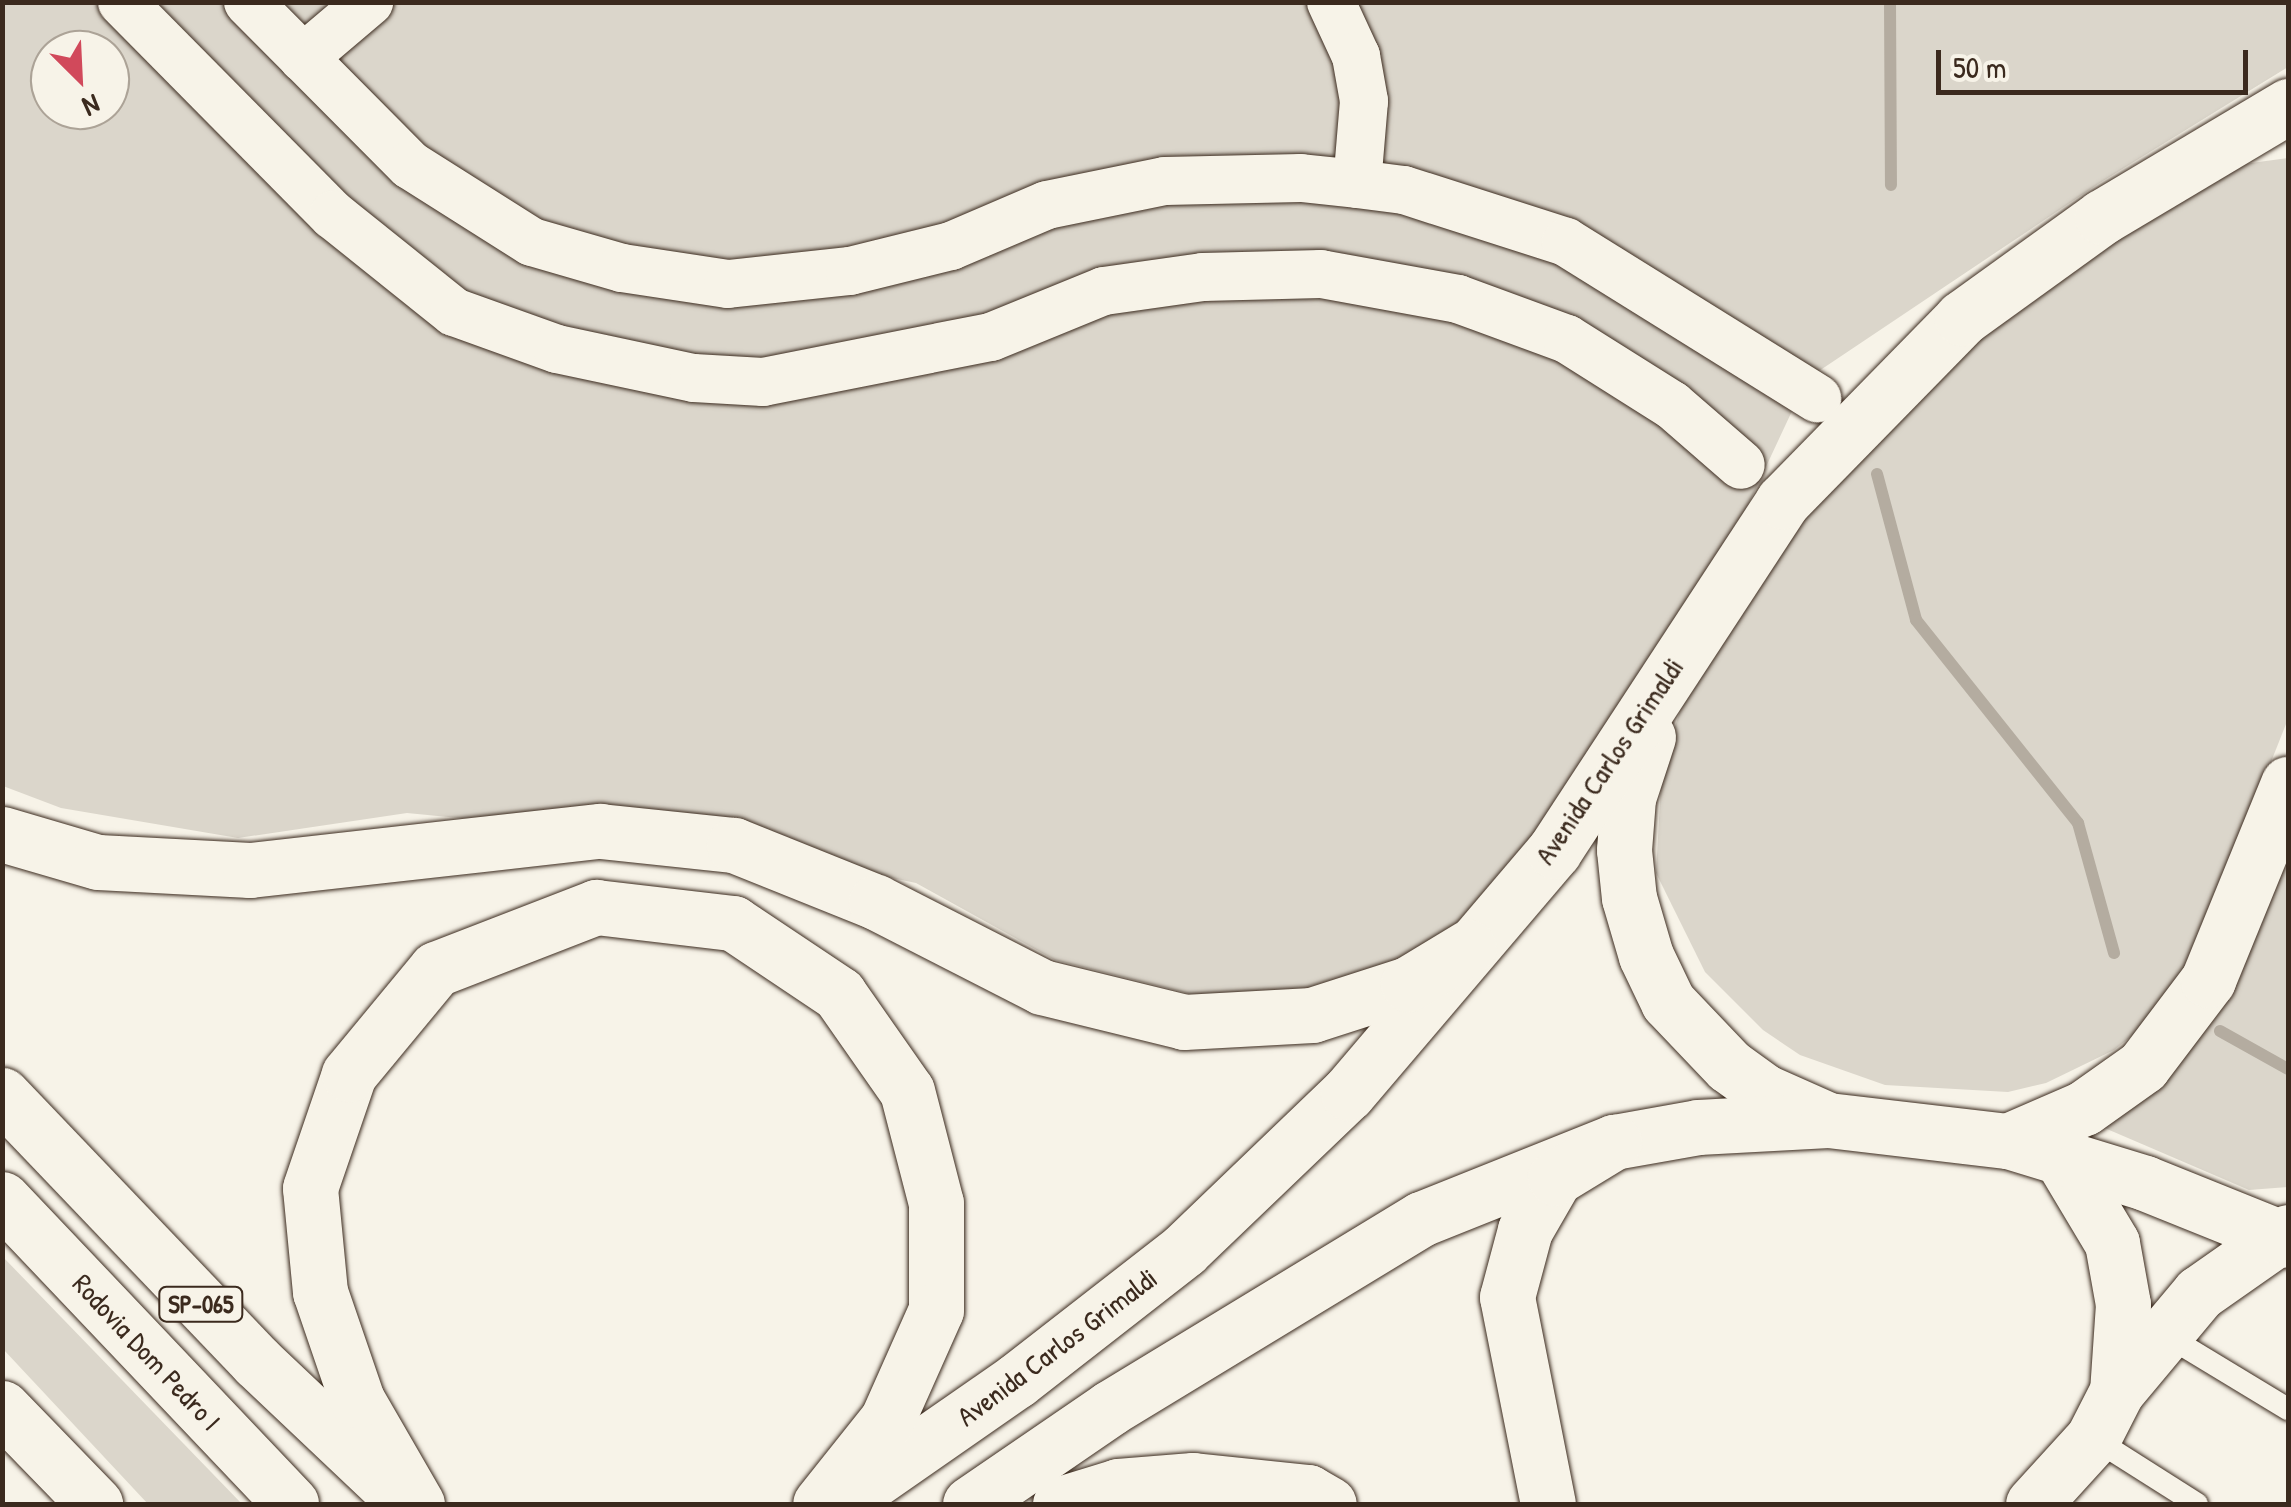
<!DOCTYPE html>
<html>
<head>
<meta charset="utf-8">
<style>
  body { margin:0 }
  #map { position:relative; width:2291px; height:1507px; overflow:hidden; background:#f7f3e8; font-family:"Patrick Hand",sans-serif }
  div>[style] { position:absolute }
  .green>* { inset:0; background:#dbd6cb }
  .stream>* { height:12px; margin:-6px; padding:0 6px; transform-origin:6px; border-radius:6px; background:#b4aca0 }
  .roads { filter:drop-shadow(0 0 2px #3b2a1e) drop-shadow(0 0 2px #3b2a1e) }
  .service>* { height:22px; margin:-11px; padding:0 11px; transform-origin:11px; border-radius:11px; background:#f7f3e8 }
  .minor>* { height:48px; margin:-24px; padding:0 24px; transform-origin:24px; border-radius:24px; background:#f7f3e8 }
  .tertiary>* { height:55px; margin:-27.5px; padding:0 27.5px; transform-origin:27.5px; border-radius:27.5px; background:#f7f3e8 }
  .primary>* { height:55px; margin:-27.5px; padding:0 27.5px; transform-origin:27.5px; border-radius:27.5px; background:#f7f3e8 }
  .trunk>* { height:55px; margin:-27.5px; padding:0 27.5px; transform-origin:27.5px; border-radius:27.5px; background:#f7f3e8 }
  .motorway>* { height:55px; margin:-27.5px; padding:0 27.5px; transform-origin:27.5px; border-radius:27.5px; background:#f7f3e8 }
  span { translate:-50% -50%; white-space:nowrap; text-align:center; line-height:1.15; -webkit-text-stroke:8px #f7f3e8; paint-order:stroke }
  .shield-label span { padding:2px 8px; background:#f7f3e8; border:2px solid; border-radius:8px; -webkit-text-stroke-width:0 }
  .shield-label { font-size:25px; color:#3b2a1e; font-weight:700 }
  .street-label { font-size:28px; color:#3b2a1e }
  .frame { position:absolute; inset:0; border:5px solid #3b2a1e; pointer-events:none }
  .north { position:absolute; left:30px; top:30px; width:100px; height:100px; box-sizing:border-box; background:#f7f3e8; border:2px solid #aca397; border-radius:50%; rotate:156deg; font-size:28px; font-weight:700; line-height:40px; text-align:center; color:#3b2a1e }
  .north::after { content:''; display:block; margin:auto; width:35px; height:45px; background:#d1495b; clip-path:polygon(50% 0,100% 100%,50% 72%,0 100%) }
  .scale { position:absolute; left:1936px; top:50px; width:312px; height:45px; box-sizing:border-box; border:5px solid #3b2a1e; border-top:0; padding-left:12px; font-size:30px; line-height:35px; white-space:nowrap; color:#3b2a1e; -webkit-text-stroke:8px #f7f3e8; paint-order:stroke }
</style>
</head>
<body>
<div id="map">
  <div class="green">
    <div style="clip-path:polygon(evenodd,2288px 2px,2288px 67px,2098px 184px,1807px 379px,1672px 668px,1408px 984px,1239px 1006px,1055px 960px,916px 883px,734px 845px,407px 813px,238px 838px,61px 808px,3px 786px,2px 3px,2288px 2px,50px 50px,110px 50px,110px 110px,50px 110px,50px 50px)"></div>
    <div style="clip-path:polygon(2288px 158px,2288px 719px,2188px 971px,2143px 1027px,2114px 1050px,2046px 1083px,2008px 1092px,1885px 1085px,1800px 1055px,1763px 1030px,1705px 972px,1656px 873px,1662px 766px,1689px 684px,1781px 545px,1945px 366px,2062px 271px,2244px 164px)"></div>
    <div style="clip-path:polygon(2288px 827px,2288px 1187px,2249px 1190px,2093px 1123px)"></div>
    <div style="clip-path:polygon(3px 1257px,242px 1504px,148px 1504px,3px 1349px)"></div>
  </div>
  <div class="stream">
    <div style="left:1890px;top:2px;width:183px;rotate:89.7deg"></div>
    <div style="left:1877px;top:474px;width:151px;rotate:75deg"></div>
    <div style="left:1916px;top:620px;width:260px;rotate:51.4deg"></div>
    <div style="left:2078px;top:823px;width:135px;rotate:74.5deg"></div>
    <div style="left:2220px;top:1031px;width:78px;rotate:29.2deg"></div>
  </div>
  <div class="roads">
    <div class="service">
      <div style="left:2164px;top:1334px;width:145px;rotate:31.2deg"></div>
      <div style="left:2093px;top:1438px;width:123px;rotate:32.4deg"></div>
    </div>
    <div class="minor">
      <div style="left:122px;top:2px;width:300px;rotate:45.3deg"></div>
      <div style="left:333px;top:215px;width:155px;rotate:38.7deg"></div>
      <div style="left:454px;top:312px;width:109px;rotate:19.8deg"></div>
      <div style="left:557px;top:349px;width:140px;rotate:12deg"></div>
      <div style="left:694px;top:378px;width:69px;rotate:3.3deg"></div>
      <div style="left:763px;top:382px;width:232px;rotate:-11.2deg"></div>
      <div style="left:991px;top:337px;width:122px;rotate:-22.2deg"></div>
      <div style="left:1104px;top:291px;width:100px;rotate:-8deg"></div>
      <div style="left:1203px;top:277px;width:118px;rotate:-1.5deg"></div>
      <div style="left:1321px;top:274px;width:139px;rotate:10.3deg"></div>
      <div style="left:1458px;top:299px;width:116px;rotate:20.2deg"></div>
      <div style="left:1567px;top:339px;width:124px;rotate:32.2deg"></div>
      <div style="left:1672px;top:405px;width:91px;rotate:41deg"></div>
      <div style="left:248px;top:2px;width:230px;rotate:45.2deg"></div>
      <div style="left:410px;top:165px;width:144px;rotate:32.3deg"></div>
      <div style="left:532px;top:242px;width:94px;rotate:16.1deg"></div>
      <div style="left:622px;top:268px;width:107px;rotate:8.6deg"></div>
      <div style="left:728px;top:284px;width:123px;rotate:-6.1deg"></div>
      <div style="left:850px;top:271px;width:104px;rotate:-13.9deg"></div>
      <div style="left:951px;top:246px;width:104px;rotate:-23.1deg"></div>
      <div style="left:1047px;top:205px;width:120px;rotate:-11.5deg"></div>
      <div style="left:1165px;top:181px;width:136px;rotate:-1.3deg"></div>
      <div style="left:1301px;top:178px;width:56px;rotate:6.1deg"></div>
      <div style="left:1357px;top:184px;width:47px;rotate:7.3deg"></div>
      <div style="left:1404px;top:190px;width:170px;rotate:17.8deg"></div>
      <div style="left:1566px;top:242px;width:296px;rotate:31.9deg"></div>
      <div style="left:1331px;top:2px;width:60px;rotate:65.2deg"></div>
      <div style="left:1356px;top:56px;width:46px;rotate:79.9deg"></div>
      <div style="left:1364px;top:101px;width:83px;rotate:94.8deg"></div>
      <div style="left:303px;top:58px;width:87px;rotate:-40.3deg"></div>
    </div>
    <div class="tertiary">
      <div style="left:2060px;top:1156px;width:101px;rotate:59.1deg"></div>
      <div style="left:2112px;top:1243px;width:62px;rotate:79.8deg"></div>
      <div style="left:2123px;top:1304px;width:87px;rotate:93.9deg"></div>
      <div style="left:2033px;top:1504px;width:89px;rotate:-47.7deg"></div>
      <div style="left:2093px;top:1438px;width:53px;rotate:-62.9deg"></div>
      <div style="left:2117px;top:1391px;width:128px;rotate:-50.1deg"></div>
      <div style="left:2199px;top:1293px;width:98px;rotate:-35deg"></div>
      <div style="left:2279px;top:1237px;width:9px;rotate:18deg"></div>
    </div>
    <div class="primary">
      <div style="left:1648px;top:737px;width:64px;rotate:108.2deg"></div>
      <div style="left:1628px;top:798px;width:52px;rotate:94.4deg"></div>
      <div style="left:1624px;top:850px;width:48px;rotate:84.1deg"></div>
      <div style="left:1629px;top:898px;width:60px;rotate:73.7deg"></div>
      <div style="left:1646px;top:956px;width:51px;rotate:64.4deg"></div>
      <div style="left:1668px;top:1002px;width:88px;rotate:46.4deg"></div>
      <div style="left:1729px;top:1066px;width:44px;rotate:35.8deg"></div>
      <div style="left:1765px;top:1092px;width:64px;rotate:23.8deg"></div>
      <div style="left:2008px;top:1141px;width:143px;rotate:17deg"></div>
      <div style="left:2145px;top:1183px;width:144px;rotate:21.9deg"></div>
      <div style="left:2279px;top:1237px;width:10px;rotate:-29deg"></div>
      <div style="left:839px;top:1504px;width:216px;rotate:-34.8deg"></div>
      <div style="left:1016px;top:1381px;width:213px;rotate:-37.9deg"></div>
      <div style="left:1184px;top:1250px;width:227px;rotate:-43.8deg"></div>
      <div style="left:1348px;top:1093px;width:318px;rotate:-49.6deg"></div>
      <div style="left:1554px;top:851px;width:418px;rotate:-56.8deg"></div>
      <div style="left:1783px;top:501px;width:256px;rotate:-45.6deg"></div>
      <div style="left:1962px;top:318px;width:173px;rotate:-35.8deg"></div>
      <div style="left:2102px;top:217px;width:217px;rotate:-30.8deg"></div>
      <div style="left:970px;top:1504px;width:170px;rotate:-34.4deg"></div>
      <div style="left:1110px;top:1408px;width:364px;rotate:-31.3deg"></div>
      <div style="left:1421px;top:1219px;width:208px;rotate:-21.8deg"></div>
      <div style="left:1614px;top:1142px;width:85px;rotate:-10.1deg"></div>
      <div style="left:1698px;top:1127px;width:130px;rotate:-3.1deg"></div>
      <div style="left:1828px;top:1120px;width:181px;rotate:6.7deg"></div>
      <div style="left:2008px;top:1141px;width:83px;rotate:-23.5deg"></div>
      <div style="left:2084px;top:1108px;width:72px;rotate:-35.4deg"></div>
      <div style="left:2143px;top:1066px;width:108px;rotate:-52.9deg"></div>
      <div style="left:2208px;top:980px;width:212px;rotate:-67.8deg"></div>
    </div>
    <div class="trunk">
      <div style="left:2px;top:834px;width:100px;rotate:16.3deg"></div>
      <div style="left:98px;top:862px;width:152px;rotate:3deg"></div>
      <div style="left:250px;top:870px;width:352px;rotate:-6.4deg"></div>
      <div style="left:600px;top:831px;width:135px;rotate:6deg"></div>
      <div style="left:734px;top:845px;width:153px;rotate:21.9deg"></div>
      <div style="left:876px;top:902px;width:186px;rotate:27.1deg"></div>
      <div style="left:1042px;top:987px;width:146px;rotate:13.8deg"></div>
      <div style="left:1184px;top:1022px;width:128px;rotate:-3.1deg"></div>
      <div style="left:1312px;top:1015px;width:101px;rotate:-17.9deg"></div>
      <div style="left:1408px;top:984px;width:71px;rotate:-31.2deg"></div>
      <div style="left:2px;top:1095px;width:368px;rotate:46.3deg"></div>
      <div style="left:256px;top:1361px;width:180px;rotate:43.4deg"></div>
      <div style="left:417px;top:1504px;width:120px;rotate:-120deg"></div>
      <div style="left:357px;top:1400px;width:114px;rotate:-108.9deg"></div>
      <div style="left:320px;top:1292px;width:104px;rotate:-95.5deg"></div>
      <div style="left:310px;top:1188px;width:120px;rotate:-71.1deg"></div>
      <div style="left:349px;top:1074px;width:136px;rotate:-50.4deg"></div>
      <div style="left:436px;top:969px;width:172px;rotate:-21.2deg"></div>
      <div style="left:596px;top:907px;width:138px;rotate:6.7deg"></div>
      <div style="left:733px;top:923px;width:128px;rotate:33.8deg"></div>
      <div style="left:839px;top:994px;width:118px;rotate:55deg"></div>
      <div style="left:907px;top:1091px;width:116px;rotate:75.5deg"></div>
      <div style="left:936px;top:1203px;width:107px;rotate:90deg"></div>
      <div style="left:936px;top:1310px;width:120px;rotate:114deg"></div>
      <div style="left:887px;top:1420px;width:107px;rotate:128.6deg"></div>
      <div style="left:1060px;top:1504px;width:61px;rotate:-17.2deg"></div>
      <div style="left:1118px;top:1486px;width:75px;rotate:-4.6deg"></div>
      <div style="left:1193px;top:1480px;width:116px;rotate:6deg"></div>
      <div style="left:1308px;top:1492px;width:24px;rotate:30deg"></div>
      <div style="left:1548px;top:1504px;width:211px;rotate:-101.2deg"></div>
      <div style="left:1507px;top:1297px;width:69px;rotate:-75deg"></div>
      <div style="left:1525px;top:1230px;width:60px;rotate:-60deg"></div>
      <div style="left:1555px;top:1178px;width:69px;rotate:-31.4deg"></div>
    </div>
    <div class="motorway">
      <div style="left:2px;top:1199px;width:420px;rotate:46.5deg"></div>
      <div style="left:2px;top:1408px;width:134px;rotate:45.9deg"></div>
    </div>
  </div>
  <div class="shield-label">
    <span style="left:201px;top:1304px">SP-065</span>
  </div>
  <div class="street-label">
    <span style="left:1609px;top:761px;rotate:-56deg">Avenida Carlos Grimaldi</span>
    <span style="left:1057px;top:1347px;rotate:-37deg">Avenida Carlos Grimaldi</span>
    <span style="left:147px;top:1352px;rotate:47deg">Rodovia Dom Pedro I</span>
  </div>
  <div class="frame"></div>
  <div class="north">N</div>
  <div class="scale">50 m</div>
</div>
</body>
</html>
